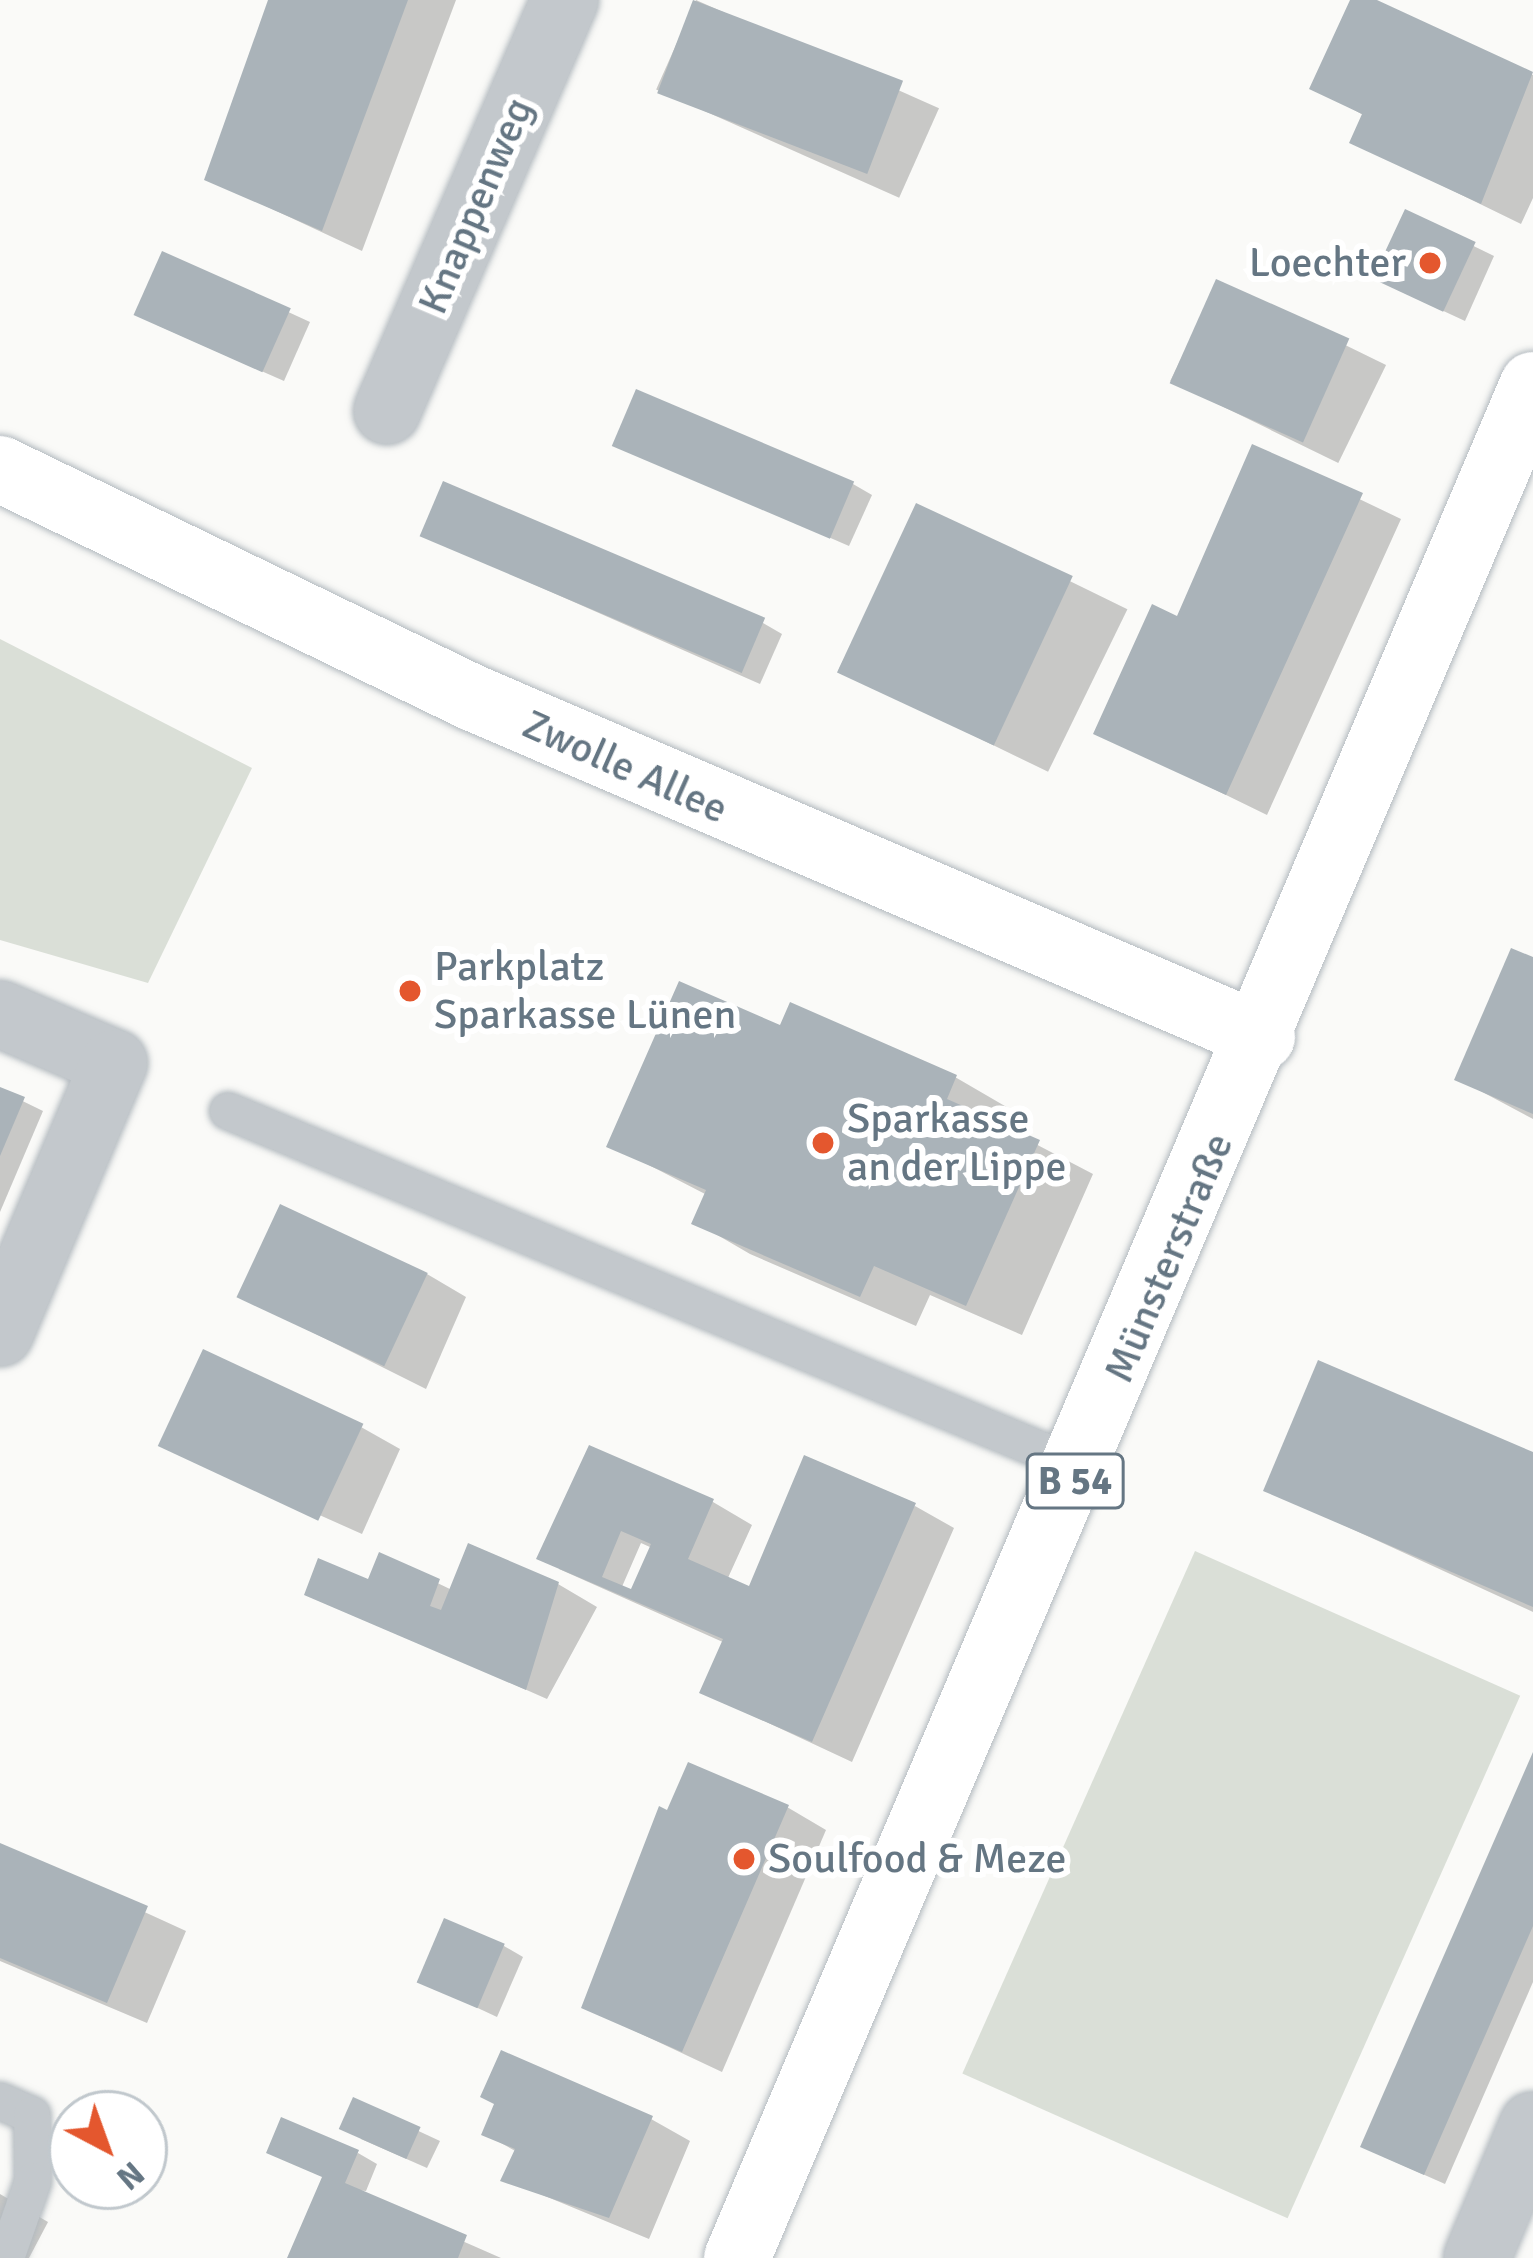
<!DOCTYPE html>
<html>
<head>
<meta charset="utf-8">
<style>
  body { margin:0 }
  #map { position:relative; width:1533px; height:2258px; overflow:hidden; background:#fafaf8; font-family:Signika,sans-serif }
  div>[style] { position:absolute }
  .green>* { inset:0; background:#dadfd7; transform-origin:0 0 }
  .shadow>* { inset:0; background:#0003; transform-origin:0 0 }
  .building>* { inset:0; background:#aab3b9; transform-origin:0 0 }
  .roads { filter:drop-shadow(0 0 3px #b3babf) drop-shadow(0 0 3px #b3babf) }
  .lane>* { height:36px; margin:-18px; padding:0 18px; transform-origin:18px; border-radius:18px; background:#c3c8cc }
  .street>* { height:66px; margin:-33px; padding:0 33px; transform-origin:33px; border-radius:33px; background:#c3c8cc }
  .secondary>* { height:66px; margin:-33px; padding:0 33px; transform-origin:33px; border-radius:33px; background:#fff }
  .primary>* { height:66px; margin:-33px; padding:0 33px; transform-origin:33px; border-radius:33px; background:#fff }
  .dots>* { width:33px; height:33px; translate:-50% -50%; box-sizing:border-box; border:6px solid #fff; border-radius:50% }
  span { translate:-50% -50%; white-space:nowrap; text-align:center; line-height:1.15; -webkit-text-stroke:12px #fff; paint-order:stroke }
  .shield-label span { padding:3px 9px; background:#fff; border:3px solid; border-radius:9px; -webkit-text-stroke-width:0 }
  .shield-label { font-size:39px; color:#657683; font-weight:700 }
  .street-label { font-size:42px; color:#657683 }
  .poi-label { font-size:42px; color:#657683 }
  .right { translate:-100% -50%; text-align:right }
  .left { translate:0 -50%; text-align:left }
  .north { position:absolute; left:48px; top:2090px; width:120px; height:120px; box-sizing:border-box; background:#fff; border:3px solid #c1c8cd; border-radius:50%; rotate:139deg; font-size:33px; font-weight:700; line-height:48px; text-align:center; color:#657683 }
  .north::after { content:''; display:block; margin:auto; width:42px; height:54px; background:#e4572e; clip-path:polygon(50% 0,100% 100%,50% 72%,0 100%) }
</style>
</head>
<body>
<div id="map">
  <div class="green">
    <div style="clip-path:polygon(0 639px,252px 768px,148px 983px,0 940px)"></div>
    <div style="left:1195px;top:1551px;width:356px;height:572px;rotate:24deg"></div>
  </div>
  <div class="shadow">
    <div style="clip-path:polygon(272px 0,456px 0,362px 251px,208px 179px)"></div>
    <div style="left:696px;top:0;width:266px;height:98px;rotate:24deg"></div>
    <div style="clip-path:polygon(1354px 0,1533px 75px,1533px 198px,1521px 224px,1353px 142px,1365px 116px,1313px 87px)"></div>
    <div style="clip-path:polygon(1406px 213px,1494px 256px,1465px 321px,1396px 289px)"></div>
    <div style="clip-path:polygon(164px 255px,310px 322px,284px 381px,157px 325px)"></div>
    <div style="left:1218px;top:283px;width:187px;height:109px;rotate:26deg"></div>
    <div style="clip-path:polygon(616px 445px,853px 484px,872px 495px,849px 546px)"></div>
    <div style="clip-path:polygon(1253px 448px,1401px 519px,1267px 815px,1097px 732px,1178px 620px)"></div>
    <div style="left:918px;top:507px;width:233px;height:181px;rotate:26deg"></div>
    <div style="clip-path:polygon(422px 535px,763px 623px,782px 634px,760px 684px)"></div>
    <div style="clip-path:polygon(1533px 960px,1533px 1119px,1458px 1079px)"></div>
    <div style="clip-path:polygon(782px 1029px,955px 1077px,1010px 1109px,1003px 1127px,1093px 1174px,1022px 1335px,930px 1295px,916px 1326px,750px 1254px,695px 1222px,707px 1195px,610px 1145px)"></div>
    <div style="clip-path:polygon(0 1090px,43px 1111px,0 1212px)"></div>
    <div style="clip-path:polygon(427px 1274px,466px 1297px,426px 1389px,246px 1299px)"></div>
    <div style="clip-path:polygon(361px 1427px,400px 1449px,362px 1534px,167px 1447px)"></div>
    <div style="clip-path:polygon(1533px 1455px,1533px 1612px,1267px 1490px)"></div>
    <div style="clip-path:polygon(evenodd,713px 1502px,752px 1525px,727px 1580px,750px 1590px,915px 1506px,954px 1528px,852px 1762px,702px 1692px,725px 1643px,559px 1569px,565px 1511px,713px 1502px,641px 1543px,652px 1548px,632px 1593px,621px 1589px,641px 1543px)"></div>
    <div style="clip-path:polygon(381px 1556px,452px 1590px,558px 1584px,597px 1607px,547px 1699px,308px 1594px,370px 1583px)"></div>
    <div style="clip-path:polygon(1533px 1759px,1533px 1982px,1445px 2184px,1384px 2157px)"></div>
    <div style="clip-path:polygon(787px 1807px,826px 1830px,722px 2072px,584px 2007px)"></div>
    <div style="clip-path:polygon(0 1846px,186px 1931px,147px 2023px,0 1961px)"></div>
    <div style="clip-path:polygon(504px 1946px,523px 1957px,497px 2017px,420px 1981px)"></div>
    <div style="clip-path:polygon(354px 2101px,440px 2141px,427px 2168px,361px 2139px)"></div>
    <div style="clip-path:polygon(497px 2104px,651px 2119px,690px 2141px,649px 2239px,504px 2179px,517px 2152px,485px 2134px)"></div>
    <div style="clip-path:polygon(358px 2153px,377px 2164px,366px 2191px,344px 2189px,501px 2258px,290px 2258px,326px 2176px)"></div>
    <div style="clip-path:polygon(0 2194px,48px 2222px,29px 2258px,0 2258px)"></div>
  </div>
  <div class="building">
    <div style="clip-path:polygon(268px 0,408px 0,322px 231px,204px 180px)"></div>
    <div style="left:693px;top:0;width:225px;height:100px;rotate:21deg"></div>
    <div style="clip-path:polygon(1350px 0,1377px 0,1533px 72px,1481px 204px,1349px 143px,1362px 114px,1309px 89px)"></div>
    <div style="left:1405px;top:209px;width:78px;height:77px;rotate:25deg"></div>
    <div style="left:162px;top:251px;width:141px;height:70px;rotate:24deg"></div>
    <div style="left:1216px;top:279px;width:146px;height:114px;rotate:24deg"></div>
    <div style="left:636px;top:389px;width:237px;height:62px;rotate:23deg"></div>
    <div style="clip-path:polygon(1252px 444px,1363px 493px,1226px 795px,1093px 734px,1152px 604px,1177px 616px)"></div>
    <div style="left:443px;top:481px;width:350px;height:60px;rotate:23deg"></div>
    <div style="left:916px;top:503px;width:173px;height:187px;rotate:25deg"></div>
    <div style="clip-path:polygon(1511px 948px,1533px 957px,1533px 1114px,1454px 1080px)"></div>
    <div style="clip-path:polygon(679px 981px,780px 1025px,790px 1002px,957px 1075px,947px 1099px,1040px 1140px,966px 1306px,874px 1266px,860px 1297px,691px 1224px,706px 1190px,606px 1147px)"></div>
    <div style="clip-path:polygon(0 1087px,25px 1097px,0 1156px)"></div>
    <div style="left:280px;top:1204px;width:163px;height:103px;rotate:25deg"></div>
    <div style="left:203px;top:1349px;width:177px;height:107px;rotate:25deg"></div>
    <div style="clip-path:polygon(1318px 1360px,1533px 1452px,1533px 1607px,1263px 1491px)"></div>
    <div style="clip-path:polygon(evenodd,589px 1445px,714px 1499px,688px 1559px,749px 1586px,804px 1455px,916px 1503px,812px 1742px,699px 1693px,723px 1639px,536px 1559px,589px 1445px,621px 1531px,651px 1544px,631px 1589px,602px 1577px,621px 1531px)"></div>
    <div style="clip-path:polygon(468px 1543px,559px 1582px,526px 1690px,304px 1595px,318px 1558px,368px 1579px,379px 1552px,440px 1579px,430px 1606px,441px 1610px)"></div>
    <div style="clip-path:polygon(1533px 1752px,1533px 1926px,1424px 2175px,1360px 2147px)"></div>
    <div style="clip-path:polygon(688px 1762px,789px 1805px,682px 2052px,581px 2008px,659px 1806px,667px 1810px)"></div>
    <div style="clip-path:polygon(0 1843px,148px 1906px,107px 2003px,0 1958px)"></div>
    <div style="left:444px;top:1918px;width:66px;height:70px;rotate:23deg"></div>
    <div style="clip-path:polygon(501px 2050px,653px 2116px,609px 2218px,500px 2181px,515px 2149px,481px 2135px,494px 2104px,480px 2097px)"></div>
    <div style="left:353px;top:2097px;width:74px;height:35px;rotate:24deg"></div>
    <div style="clip-path:polygon(281px 2117px,359px 2150px,345px 2183px,467px 2235px,458px 2258px,287px 2258px,322px 2177px,266px 2153px)"></div>
  </div>
  <div class="roads">
    <div class="lane">
      <div style="left:228px;top:1111px;width:924px;rotate:22.65deg"></div>
      <div style="left:0;top:2101px;width:35px;rotate:24deg"></div>
      <div style="left:32px;top:2115px;width:66px;rotate:89.1deg"></div>
      <div style="left:33px;top:2181px;width:82px;rotate:109.3deg"></div>
    </div>
    <div class="street">
      <div style="left:387px;top:411px;width:448px;rotate:-66.6deg"></div>
      <div style="left:0;top:1014px;width:124px;rotate:23.3deg"></div>
      <div style="left:114px;top:1063px;width:293px;rotate:112.9deg"></div>
      <div style="left:1477px;top:2258px;width:144px;rotate:-67.2deg"></div>
    </div>
    <div class="secondary">
      <div style="left:0;top:469px;width:523px;rotate:25.83deg"></div>
      <div style="left:471px;top:697px;width:861px;rotate:23.26deg"></div>
    </div>
    <div class="primary">
      <div style="left:737px;top:2258px;width:2035px;rotate:-66.98deg"></div>
    </div>
  </div>
  <div class="dots">
    <div style="left:1430px;top:263px;background:#e4572e"></div>
    <div style="left:410px;top:991px;background:#e4572e"></div>
    <div style="left:823px;top:1143px;background:#e4572e"></div>
    <div style="left:744px;top:1859px;background:#e4572e"></div>
  </div>
  <div class="shield-label">
    <span style="left:1075px;top:1481px">B 54</span>
  </div>
  <div class="street-label">
    <span style="left:476px;top:206px;rotate:-67deg">Knappenweg</span>
    <span style="left:625px;top:767px;rotate:24deg">Zwolle Allee</span>
    <span style="left:1169px;top:1258px;rotate:-67deg">Münsterstraße</span>
  </div>
  <div class="poi-label">
    <span class="right" style="left:1406px;top:263px">Loechter</span>
    <span class="left" style="left:434px;top:991px">Parkplatz<br>Sparkasse Lünen</span>
    <span class="left" style="left:847px;top:1143px">Sparkasse<br>an der Lippe</span>
    <span class="left" style="left:768px;top:1859px">Soulfood &amp; Meze</span>
  </div>
  <div class="north">N</div>
</div>
</body>
</html>
